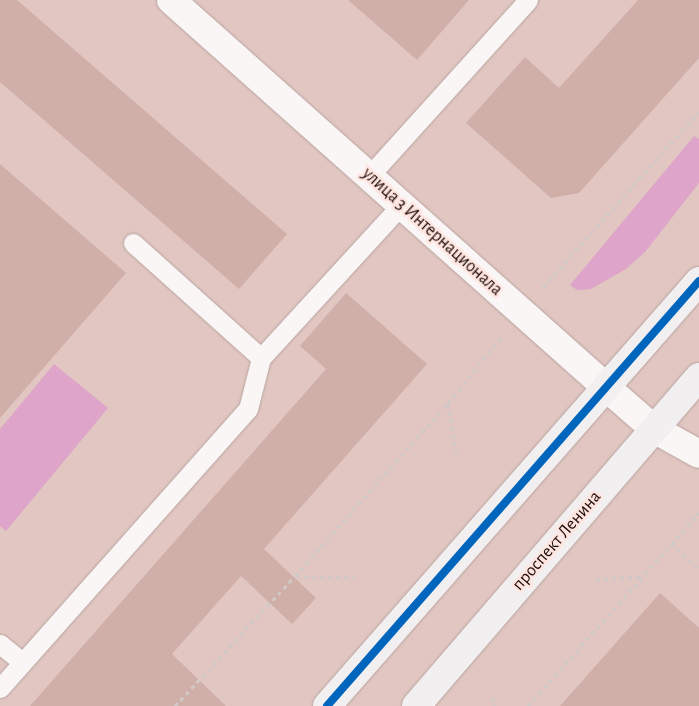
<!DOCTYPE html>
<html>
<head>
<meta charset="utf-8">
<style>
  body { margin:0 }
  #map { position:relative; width:699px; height:706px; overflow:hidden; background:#e1c6c1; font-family:"Alegreya Sans",sans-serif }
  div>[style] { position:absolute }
  .green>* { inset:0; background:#dea4c9 }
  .building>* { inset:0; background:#d0afa8 }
  .path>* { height:3px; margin-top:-1.5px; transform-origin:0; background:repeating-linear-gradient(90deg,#d1c9c7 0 4px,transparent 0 8px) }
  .roads { filter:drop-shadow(0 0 1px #b9a4a1) drop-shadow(0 0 1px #b9a4a1) }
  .service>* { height:19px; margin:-9.5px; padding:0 9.5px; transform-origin:9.5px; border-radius:9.5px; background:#faf6f6 }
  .minor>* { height:28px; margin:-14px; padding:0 14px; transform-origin:14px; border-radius:14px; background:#faf6f6 }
  .tertiary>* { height:28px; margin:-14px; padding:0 14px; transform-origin:14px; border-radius:14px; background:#faf6f6 }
  .primary>* { height:28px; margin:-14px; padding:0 14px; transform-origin:14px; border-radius:14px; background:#f2eff1 }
  .bus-1>* { height:8px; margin:-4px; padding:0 4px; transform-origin:4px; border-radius:4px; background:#0065bd }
  span { translate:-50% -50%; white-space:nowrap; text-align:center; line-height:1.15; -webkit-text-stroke:5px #ffe5e0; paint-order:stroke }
  .street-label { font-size:18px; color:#1d0d09 }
</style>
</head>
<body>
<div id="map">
  <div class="green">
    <div style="clip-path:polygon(694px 136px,699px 139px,699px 183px,645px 252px,626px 269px,591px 289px,577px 290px,570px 285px)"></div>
    <div style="clip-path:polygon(54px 364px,108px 408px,6px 531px,0 526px,0 429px)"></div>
  </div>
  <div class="building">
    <div style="clip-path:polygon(0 0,17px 0,287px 234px,239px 289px,0 82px)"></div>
    <div style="clip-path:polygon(348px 0,469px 0,417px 60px)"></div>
    <div style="clip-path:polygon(638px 0,699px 0,699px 58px,579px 193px,551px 198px,466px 123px,525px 57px,559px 88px)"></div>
    <div style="clip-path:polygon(0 164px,126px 273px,0 418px)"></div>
    <div style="clip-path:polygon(346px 293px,427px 364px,264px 549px,316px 598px,292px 624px,241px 576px,172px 654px,226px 706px,30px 706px,326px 369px,300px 346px)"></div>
    <div style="clip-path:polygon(660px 593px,699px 628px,699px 706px,560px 706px)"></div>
  </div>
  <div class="path">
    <div style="left:543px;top:287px;width:234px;rotate:-48.3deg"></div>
    <div style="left:448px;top:403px;width:56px;rotate:80.7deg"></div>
    <div style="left:671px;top:544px;width:38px;rotate:42deg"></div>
    <div style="left:296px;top:576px;width:58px;rotate:1deg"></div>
    <div style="left:596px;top:579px;width:44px;rotate:-2.6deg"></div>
    <div style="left:493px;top:697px;width:9px;rotate:84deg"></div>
    <div style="left:175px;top:706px;width:177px;rotate:-47.3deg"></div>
    <div style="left:295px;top:576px;width:231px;rotate:-48.5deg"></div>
    <div style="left:448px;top:403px;width:84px;rotate:-50.8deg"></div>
    <div style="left:528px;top:706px;width:258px;rotate:-48.5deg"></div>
  </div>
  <div class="roads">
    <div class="service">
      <div style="left:369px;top:176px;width:237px;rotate:-47.9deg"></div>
      <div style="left:133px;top:243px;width:172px;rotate:41.9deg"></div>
      <div style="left:0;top:644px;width:28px;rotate:39deg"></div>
      <div style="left:0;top:688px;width:373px;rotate:-48.4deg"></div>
      <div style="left:248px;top:409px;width:53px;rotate:-75.7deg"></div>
      <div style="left:261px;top:358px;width:207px;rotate:-47.5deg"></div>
    </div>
    <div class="minor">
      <div style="left:171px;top:0;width:584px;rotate:41.67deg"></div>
    </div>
    <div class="tertiary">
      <div style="left:607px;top:388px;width:62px;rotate:41.1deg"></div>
      <div style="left:654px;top:429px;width:51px;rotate:29.1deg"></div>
    </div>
    <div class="primary">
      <div style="left:327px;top:706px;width:565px;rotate:-48.8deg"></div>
      <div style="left:416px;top:706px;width:434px;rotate:-49.3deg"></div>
    </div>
  </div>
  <div class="bus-1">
    <div style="left:327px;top:706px;width:565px;rotate:-48.8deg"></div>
  </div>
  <div class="street-label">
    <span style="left:432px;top:232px;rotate:42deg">улица 3 Интернационала</span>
    <span style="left:557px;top:541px;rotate:-49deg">проспект Ленина</span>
  </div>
</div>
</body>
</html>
